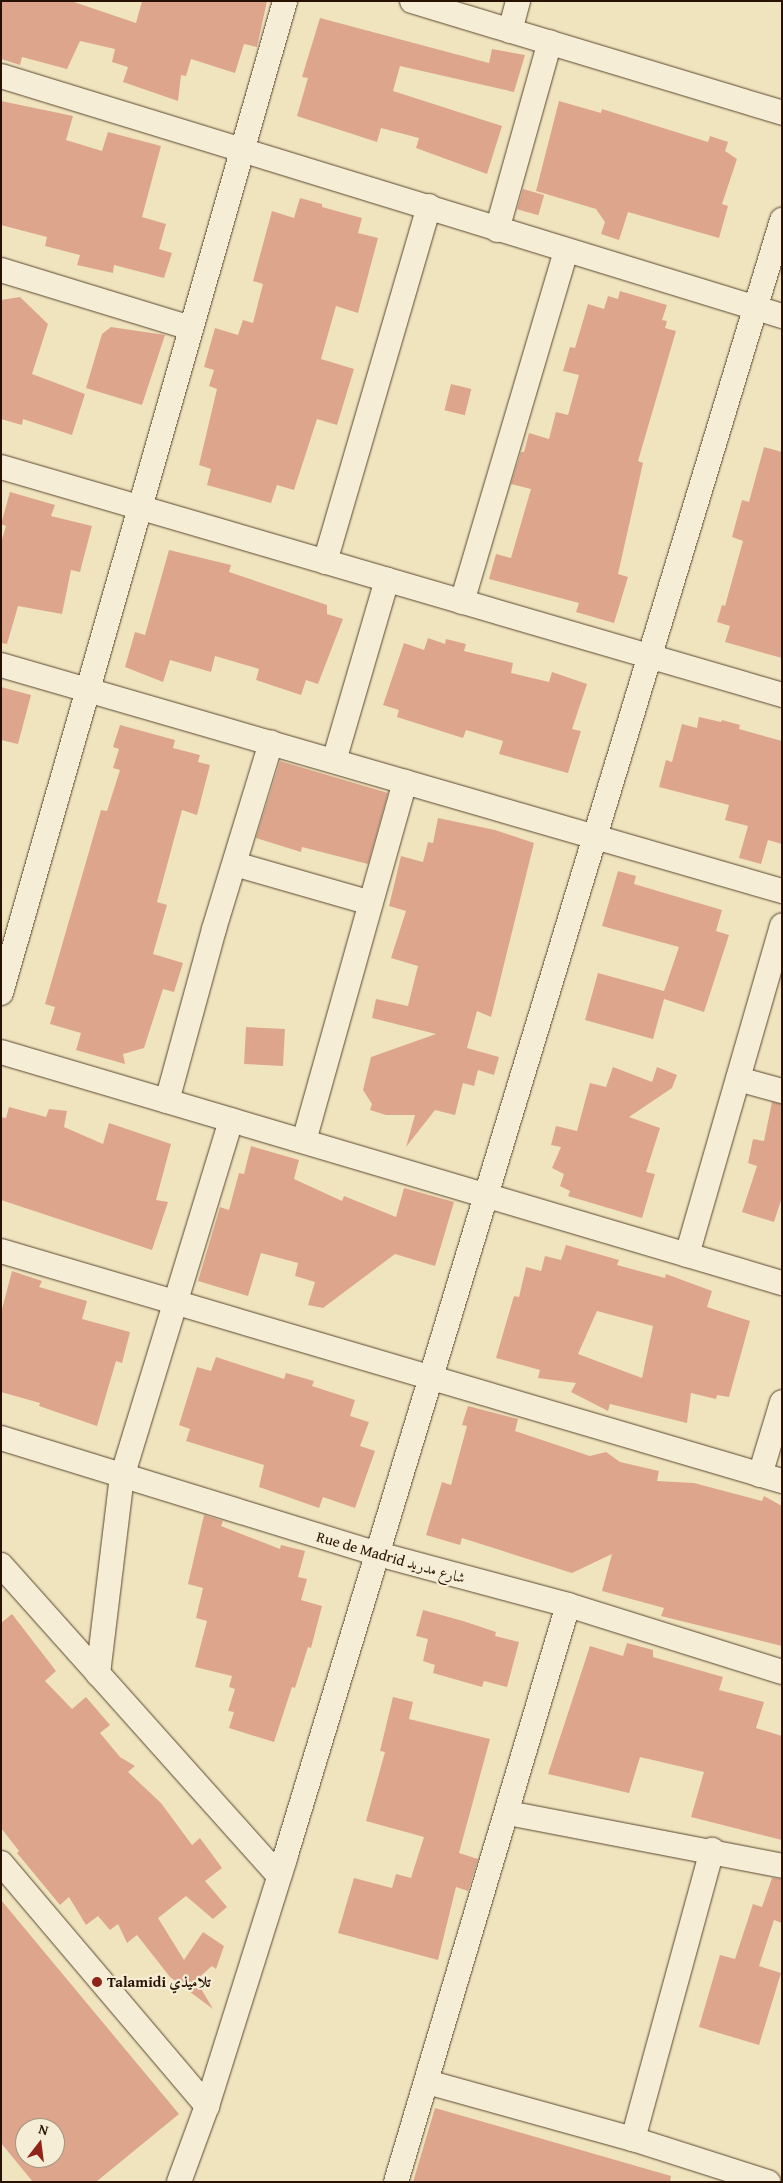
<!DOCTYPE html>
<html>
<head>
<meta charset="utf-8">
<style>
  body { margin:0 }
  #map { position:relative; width:783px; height:2183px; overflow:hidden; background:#f0e4be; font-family:"Gentium Book Plus",Amiri,serif }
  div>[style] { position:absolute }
  .building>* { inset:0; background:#dda68c; transform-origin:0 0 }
  .roads { filter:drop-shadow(0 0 1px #5a4630) drop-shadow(0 0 1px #5a4630) }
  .street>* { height:24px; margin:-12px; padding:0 12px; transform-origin:12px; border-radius:12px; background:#f5edd5 }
  .dots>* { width:14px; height:14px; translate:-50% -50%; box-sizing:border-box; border:2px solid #f5edd5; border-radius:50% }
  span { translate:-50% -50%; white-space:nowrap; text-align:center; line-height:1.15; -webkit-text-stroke:4.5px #f5edd5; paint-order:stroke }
  .street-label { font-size:15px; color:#281100 }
  .poi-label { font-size:15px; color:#281100; font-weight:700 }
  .left { translate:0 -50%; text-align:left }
  .frame { position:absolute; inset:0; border:2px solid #281100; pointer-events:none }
  .north { position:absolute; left:15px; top:2118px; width:50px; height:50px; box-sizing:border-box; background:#f5edd5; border:1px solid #a39580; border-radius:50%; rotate:15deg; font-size:14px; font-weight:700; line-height:20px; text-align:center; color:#281100 }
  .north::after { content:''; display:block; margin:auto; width:18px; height:22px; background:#8f2418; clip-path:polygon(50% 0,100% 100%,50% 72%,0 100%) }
</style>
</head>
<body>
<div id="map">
  <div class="building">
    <div style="clip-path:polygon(1px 1px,71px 1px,136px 23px,142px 1px,267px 1px,257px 47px,244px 44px,235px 73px,191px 59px,186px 76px,181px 75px,178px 101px,123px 82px,128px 67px,112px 62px,115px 49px,80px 41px,67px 69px,22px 57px,20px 65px,1px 59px)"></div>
    <div style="clip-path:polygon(320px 18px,489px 63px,492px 49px,525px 55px,514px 92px,400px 66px,393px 91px,502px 126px,487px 174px,416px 148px,419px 138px,381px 128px,377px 142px,297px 116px,308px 78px,302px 77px)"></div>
    <div style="clip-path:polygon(1px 101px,73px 116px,66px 140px,102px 151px,108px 132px,161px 146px,142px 217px,166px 224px,159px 249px,172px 253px,164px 278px,114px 265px,113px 273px,77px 265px,80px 255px,45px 246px,47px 237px,1px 225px)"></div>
    <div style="clip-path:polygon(559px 101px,601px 113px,602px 109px,708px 142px,710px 136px,728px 142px,725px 151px,737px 159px,722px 204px,728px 206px,719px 238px,628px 212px,619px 240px,601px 234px,605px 222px,596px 209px,536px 191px)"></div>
    <div style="left:523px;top:189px;width:22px;height:21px;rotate:16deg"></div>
    <div style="clip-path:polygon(300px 198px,322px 204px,322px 207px,362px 218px,358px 233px,378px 238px,358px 313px,336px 306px,321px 359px,354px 369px,337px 425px,317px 419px,294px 490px,277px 485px,271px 503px,207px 485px,211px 469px,199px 465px,217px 389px,209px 386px,214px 370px,204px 367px,215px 328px,238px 335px,243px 320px,253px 323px,263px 284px,253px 281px,272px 211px,294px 218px)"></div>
    <div style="clip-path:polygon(620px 291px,667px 305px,662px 320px,667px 321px,665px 328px,676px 331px,638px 461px,643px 463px,618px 574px,628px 577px,614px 623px,576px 612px,579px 603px,489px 579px,496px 554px,511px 558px,531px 489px,511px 484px,521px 452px,524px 452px,529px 433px,549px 439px,556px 412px,568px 415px,579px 375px,563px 371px,570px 347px,575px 348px,588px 304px,604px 309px,608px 296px,618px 299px)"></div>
    <div style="clip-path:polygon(20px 297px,48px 324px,32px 374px,85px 394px,72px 435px,23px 419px,22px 425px,1px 419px,1px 300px)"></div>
    <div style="clip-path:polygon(111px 327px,165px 335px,142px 405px,86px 388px,102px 334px)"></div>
    <div style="left:451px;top:384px;width:21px;height:27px;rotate:14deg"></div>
    <div style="clip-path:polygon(764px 447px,782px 452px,782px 658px,725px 642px,730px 626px,717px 622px,722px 605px,725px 606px,743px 541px,732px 537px,742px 500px,749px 502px)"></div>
    <div style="clip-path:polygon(10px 492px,55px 505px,51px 516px,92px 526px,80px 572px,71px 570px,62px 614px,18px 606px,7px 644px,1px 643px,1px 543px,6px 526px,1px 524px)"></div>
    <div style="clip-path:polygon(169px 550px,231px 565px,229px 572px,327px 605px,327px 614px,343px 619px,318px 684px,306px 680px,301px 695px,256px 680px,259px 669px,215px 656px,211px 672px,170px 660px,163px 682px,125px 667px,135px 632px,145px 635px)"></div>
    <div style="clip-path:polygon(428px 638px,445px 644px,446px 639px,466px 644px,464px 651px,513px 663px,511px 673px,549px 682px,552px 672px,587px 684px,572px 729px,581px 731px,568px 773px,499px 754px,503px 741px,466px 730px,463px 738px,397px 717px,399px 710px,383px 705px,404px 643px,424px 650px)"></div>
    <div style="clip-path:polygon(1px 687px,31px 695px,18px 744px,1px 740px)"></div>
    <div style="clip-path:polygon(699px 717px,721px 722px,722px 720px,740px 725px,739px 729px,782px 741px,782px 844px,768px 840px,761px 864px,739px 858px,748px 826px,725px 820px,729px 805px,659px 787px,666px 760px,672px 762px,682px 724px,697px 728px)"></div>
    <div style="clip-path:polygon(120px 725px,175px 740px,173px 748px,200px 755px,198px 762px,210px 765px,197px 815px,182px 810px,157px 902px,167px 905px,153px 954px,183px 963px,174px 992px,163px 989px,144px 1048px,123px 1054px,125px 1064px,76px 1050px,81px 1033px,50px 1024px,55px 1007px,45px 1004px,101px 810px,107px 811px,120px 770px,113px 768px,119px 749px,113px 747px)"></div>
    <div style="clip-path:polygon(280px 761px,388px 793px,368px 864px,302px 847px,301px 852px,256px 838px)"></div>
    <div style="clip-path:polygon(438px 818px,495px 830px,534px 843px,491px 1017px,477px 1011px,467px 1048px,499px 1057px,494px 1075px,478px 1070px,474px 1086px,463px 1083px,455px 1115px,435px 1110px,406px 1147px,415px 1115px,386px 1115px,370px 1110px,372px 1104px,363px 1090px,371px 1057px,436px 1034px,372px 1018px,376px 999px,408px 1006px,418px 966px,391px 958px,406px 911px,389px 906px,401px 856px,423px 862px,428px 842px,433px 843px)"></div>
    <div style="clip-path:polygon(618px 871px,636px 876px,634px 884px,722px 910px,716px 931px,729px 935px,704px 1012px,664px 999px,653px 1039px,585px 1020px,598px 973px,664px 991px,679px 947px,602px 926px)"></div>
    <div style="left:246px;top:1027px;width:39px;height:37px;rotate:3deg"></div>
    <div style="clip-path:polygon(613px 1067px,652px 1082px,657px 1067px,677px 1075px,672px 1088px,629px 1117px,660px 1128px,646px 1172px,655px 1174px,642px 1218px,568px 1196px,570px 1191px,560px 1186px,564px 1174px,552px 1168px,561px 1147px,551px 1145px,556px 1126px,577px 1131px,590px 1083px,606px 1087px)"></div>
    <div style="clip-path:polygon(772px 1102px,782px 1104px,782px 1197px,774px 1222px,742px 1212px,757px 1166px,748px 1163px,753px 1139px,764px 1141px)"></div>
    <div style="clip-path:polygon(9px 1107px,46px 1117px,49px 1109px,67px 1111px,64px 1127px,103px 1144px,109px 1123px,171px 1144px,156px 1200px,168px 1202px,152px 1250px,1px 1200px,1px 1117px,6px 1118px)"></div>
    <div style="clip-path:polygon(251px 1146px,299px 1160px,294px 1179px,342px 1201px,344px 1196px,396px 1217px,404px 1188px,454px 1202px,435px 1266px,395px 1254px,323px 1308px,308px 1305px,315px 1282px,295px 1276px,298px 1263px,261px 1253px,248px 1296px,198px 1281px,220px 1207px,229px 1210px,239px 1173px,244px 1174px)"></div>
    <div style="clip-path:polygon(evenodd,566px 1245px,619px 1260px,617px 1265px,665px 1278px,666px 1274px,712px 1291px,707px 1307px,750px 1321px,729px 1397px,717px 1395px,716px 1399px,691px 1393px,687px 1423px,610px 1404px,608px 1411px,571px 1392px,576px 1383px,538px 1378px,540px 1370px,496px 1358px,514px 1296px,519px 1297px,526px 1267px,541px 1271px,545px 1256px,561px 1260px,566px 1245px,597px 1311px,653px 1326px,642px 1378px,578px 1354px,597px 1311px)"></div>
    <div style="clip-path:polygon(12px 1271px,42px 1281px,39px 1287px,87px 1301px,82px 1319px,130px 1332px,122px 1363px,116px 1361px,97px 1426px,39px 1406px,40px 1403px,1px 1392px,1px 1313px)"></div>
    <div style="clip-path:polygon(216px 1357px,284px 1379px,286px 1373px,314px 1381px,312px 1386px,355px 1400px,350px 1416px,369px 1422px,360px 1446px,375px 1451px,355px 1508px,323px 1497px,319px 1508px,259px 1487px,264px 1465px,186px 1441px,190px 1429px,179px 1425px,197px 1367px,211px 1371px)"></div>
    <div style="clip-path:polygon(468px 1406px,518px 1419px,515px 1431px,590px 1456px,606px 1452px,620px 1462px,659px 1471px,657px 1481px,694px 1483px,762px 1501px,764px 1496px,782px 1506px,782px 1646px,661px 1616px,664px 1608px,602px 1591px,612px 1554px,572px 1573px,462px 1538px,460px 1545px,426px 1535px,442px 1482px,451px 1485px,467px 1426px,462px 1425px)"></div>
    <div style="clip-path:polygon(204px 1515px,223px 1521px,221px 1526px,280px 1549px,281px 1545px,305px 1551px,298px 1577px,307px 1579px,301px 1600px,322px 1606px,311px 1648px,308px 1647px,295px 1688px,292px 1687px,274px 1742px,229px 1728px,234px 1712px,228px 1711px,235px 1689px,229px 1687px,232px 1676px,195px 1667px,207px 1621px,196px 1618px,203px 1588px,188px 1584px)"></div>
    <div style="clip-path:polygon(423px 1610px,463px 1621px,496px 1632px,495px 1636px,519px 1642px,507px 1687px,484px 1681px,482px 1687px,433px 1673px,435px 1665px,423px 1661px,428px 1639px,416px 1636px)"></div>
    <div style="clip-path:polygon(12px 1614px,56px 1671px,45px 1681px,72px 1709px,86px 1697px,110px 1725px,100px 1733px,120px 1757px,135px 1766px,128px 1772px,161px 1803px,192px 1845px,200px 1838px,222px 1868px,205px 1881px,227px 1907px,213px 1919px,186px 1896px,158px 1918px,184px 1960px,203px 1932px,224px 1946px,216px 1969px,212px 1966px,196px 1980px,213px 2009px,170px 1977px,137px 1935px,127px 1943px,118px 1924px,110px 1930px,98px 1916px,86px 1925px,69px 1897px,60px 1905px,17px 1853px,19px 1851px,1px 1828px,1px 1623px)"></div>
    <div style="clip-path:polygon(627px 1643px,653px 1650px,653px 1657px,723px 1677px,719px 1690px,764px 1702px,756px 1728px,782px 1736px,782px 1840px,691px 1817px,704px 1772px,640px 1757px,629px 1793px,548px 1774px,590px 1646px,623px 1656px)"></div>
    <div style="clip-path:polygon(393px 1697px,413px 1702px,409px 1719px,490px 1739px,459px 1853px,478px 1859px,468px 1891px,456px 1887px,438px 1960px,338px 1933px,354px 1878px,392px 1888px,396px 1874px,411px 1878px,424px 1837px,366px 1821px,385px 1752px,380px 1751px)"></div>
    <div style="clip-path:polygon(772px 1878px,782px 1879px,782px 1923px,774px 1920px,759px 1966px,781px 1973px,759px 2045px,699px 2027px,720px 1955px,735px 1959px,753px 1904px,762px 1907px)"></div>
    <div style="clip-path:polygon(evenodd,1px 1900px,179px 2114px,96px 2182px,33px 2182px,1px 2143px,1px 1900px,25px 2128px,55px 2128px,55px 2158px,25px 2158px,25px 2128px)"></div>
    <div style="clip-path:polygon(435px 2108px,671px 2176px,670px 2182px,413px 2182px)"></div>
  </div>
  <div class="roads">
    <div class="street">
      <div style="left:412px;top:1px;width:387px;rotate:16.8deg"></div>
      <div style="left:510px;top:31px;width:31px;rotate:-75deg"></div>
      <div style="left:1px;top:76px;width:817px;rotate:17.08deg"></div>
      <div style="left:497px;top:230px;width:195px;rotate:-74.3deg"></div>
      <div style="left:1px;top:270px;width:199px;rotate:17deg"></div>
      <div style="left:1px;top:467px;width:814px;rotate:16.27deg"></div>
      <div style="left:325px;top:562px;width:371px;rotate:-73.7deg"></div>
      <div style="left:462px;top:602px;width:366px;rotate:-73.5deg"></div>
      <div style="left:1px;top:665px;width:813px;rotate:16.14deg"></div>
      <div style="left:334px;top:761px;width:189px;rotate:-73.7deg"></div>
      <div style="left:235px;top:864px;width:141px;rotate:16deg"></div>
      <div style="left:1px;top:993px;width:1032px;rotate:-74.02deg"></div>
      <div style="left:1px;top:1052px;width:814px;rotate:16.48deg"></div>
      <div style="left:738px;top:1079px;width:46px;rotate:15.3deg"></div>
      <div style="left:167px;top:1101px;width:178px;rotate:-74.7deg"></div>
      <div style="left:214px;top:929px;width:195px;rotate:-73deg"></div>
      <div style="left:304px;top:1141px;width:373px;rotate:-74.3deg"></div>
      <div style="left:1px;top:1251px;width:814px;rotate:16.41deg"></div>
      <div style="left:687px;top:1255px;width:343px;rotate:-73.9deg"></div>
      <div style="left:1px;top:1438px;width:394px;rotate:17.1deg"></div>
      <div style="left:378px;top:1554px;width:197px;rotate:15deg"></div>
      <div style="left:568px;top:1605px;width:224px;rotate:17.4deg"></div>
      <div style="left:760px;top:1475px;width:76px;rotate:-73.2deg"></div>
      <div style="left:1px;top:1565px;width:417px;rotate:48.2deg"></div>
      <div style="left:98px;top:1674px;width:198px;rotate:-83.1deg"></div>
      <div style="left:122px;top:1477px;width:373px;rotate:-73deg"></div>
      <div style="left:508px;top:1813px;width:279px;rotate:10.9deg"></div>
      <div style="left:1px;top:1863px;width:319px;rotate:49.7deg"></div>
      <div style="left:427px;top:2082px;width:214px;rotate:15.5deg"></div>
      <div style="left:633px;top:2139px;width:142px;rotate:17.7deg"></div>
      <div style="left:633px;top:2139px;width:300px;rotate:-74.7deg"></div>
      <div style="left:179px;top:2182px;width:81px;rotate:-69.8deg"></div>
      <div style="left:207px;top:2106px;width:260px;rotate:-72.5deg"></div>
      <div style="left:285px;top:1858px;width:1712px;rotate:-73.12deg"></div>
      <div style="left:396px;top:2182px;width:602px;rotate:-73.4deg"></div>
    </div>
  </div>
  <div class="dots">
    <div style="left:97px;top:1982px;background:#8f2418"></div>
  </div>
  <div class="street-label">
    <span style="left:391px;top:1557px;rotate:16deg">Rue de Madrid شارع مدريد</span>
  </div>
  <div class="poi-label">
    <span class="left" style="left:107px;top:1982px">Talamidi تلاميذي</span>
  </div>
  <div class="frame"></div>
  <div class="north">N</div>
</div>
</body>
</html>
